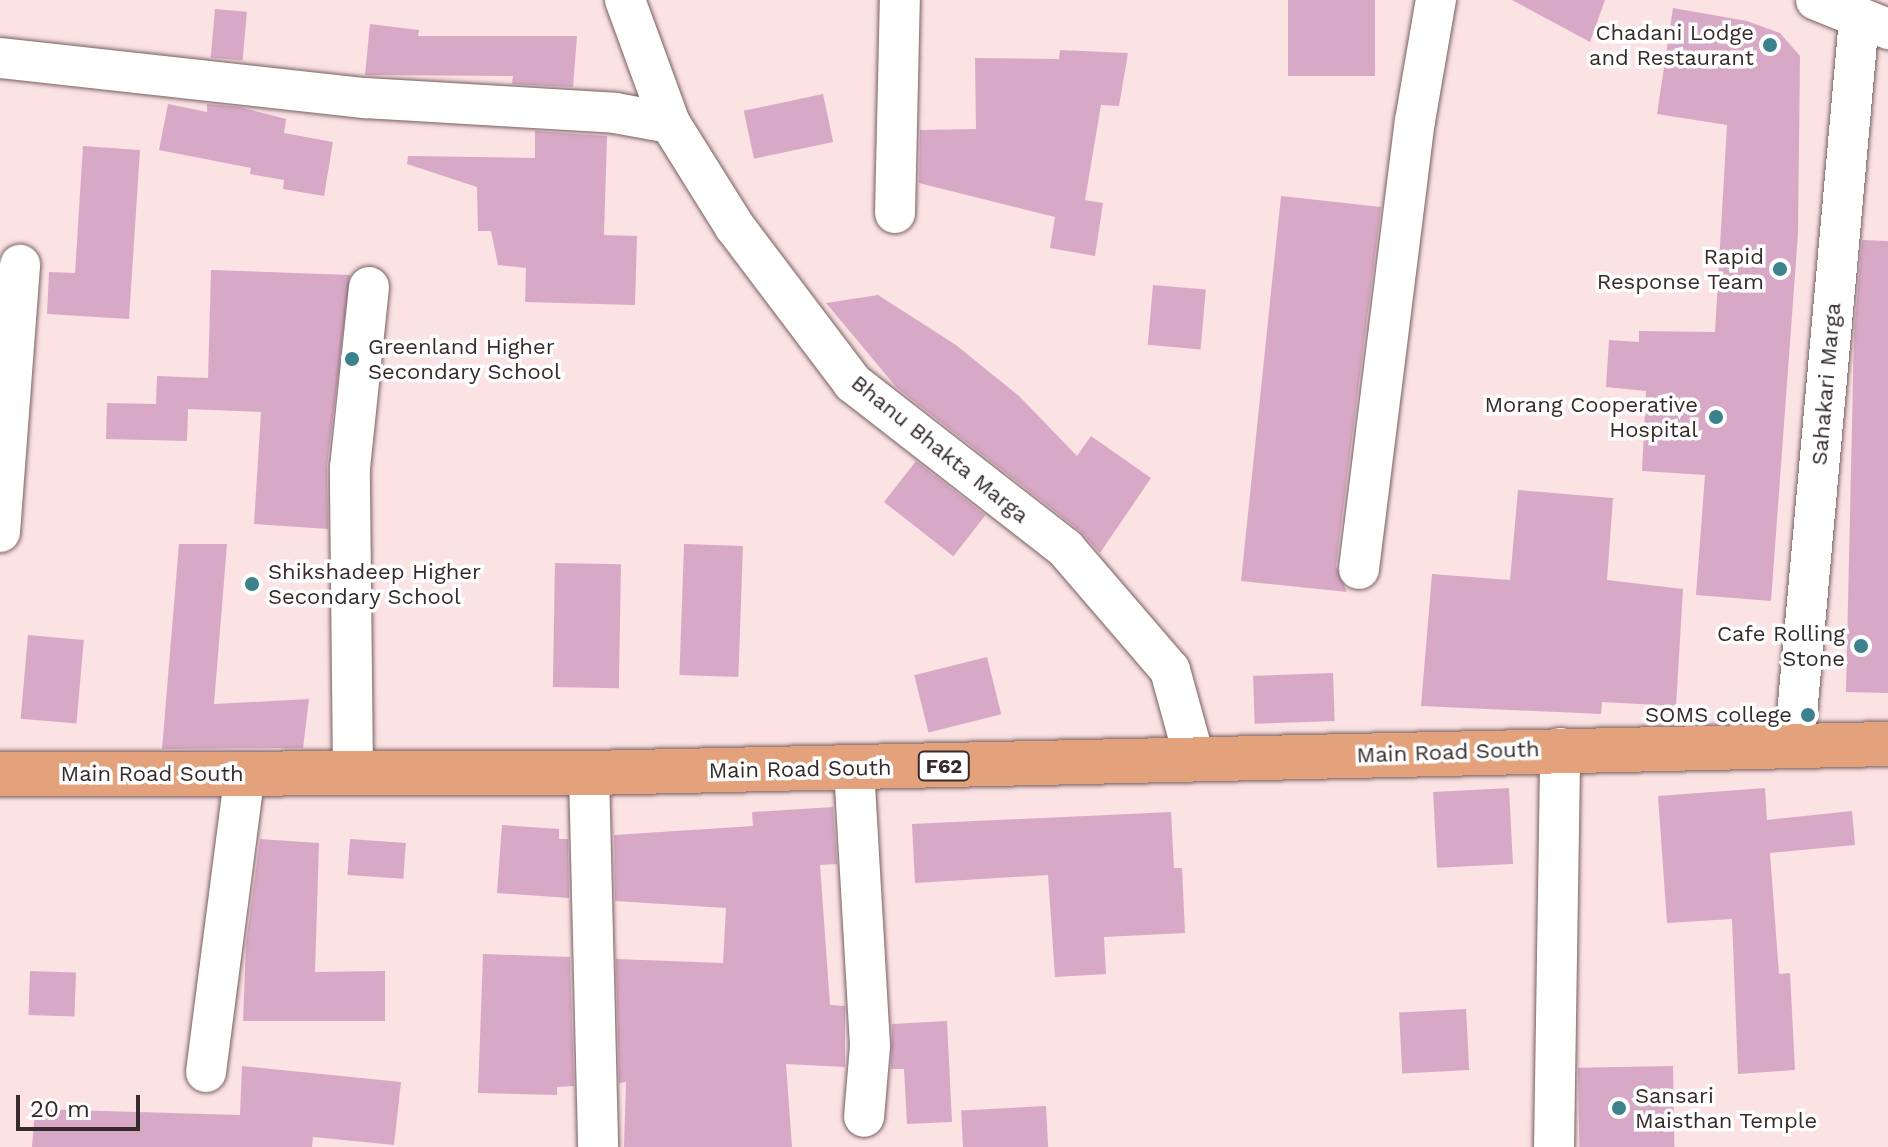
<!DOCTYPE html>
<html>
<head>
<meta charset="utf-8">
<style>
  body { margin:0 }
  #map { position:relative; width:1888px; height:1147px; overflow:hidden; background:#fbe2e3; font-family:"Work Sans",sans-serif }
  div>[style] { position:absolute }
  .building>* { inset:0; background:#d8a9c7; transform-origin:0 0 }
  .roads { filter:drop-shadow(0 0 2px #785e60) drop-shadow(0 0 2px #785e60) }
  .minor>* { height:40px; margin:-20px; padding:0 20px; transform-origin:20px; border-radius:20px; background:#fff }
  .major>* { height:44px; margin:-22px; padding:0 22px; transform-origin:22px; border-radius:22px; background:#e3a27c }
  .dots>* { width:22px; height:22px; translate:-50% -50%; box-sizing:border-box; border:4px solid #fff; border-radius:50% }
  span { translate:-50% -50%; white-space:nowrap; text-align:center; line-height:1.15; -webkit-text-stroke:7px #fff; paint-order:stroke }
  .shield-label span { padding:2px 6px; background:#fff; border:2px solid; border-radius:6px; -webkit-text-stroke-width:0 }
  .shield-label { font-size:20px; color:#362a2b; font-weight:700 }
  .poi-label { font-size:22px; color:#362a2b }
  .right { translate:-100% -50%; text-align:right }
  .left { translate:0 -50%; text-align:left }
  .street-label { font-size:22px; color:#362a2b }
  .scale { position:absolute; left:16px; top:1095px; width:124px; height:36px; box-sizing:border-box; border:4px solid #362a2b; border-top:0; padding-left:10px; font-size:24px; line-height:28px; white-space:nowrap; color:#362a2b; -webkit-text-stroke:6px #fff; paint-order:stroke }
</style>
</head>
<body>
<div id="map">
  <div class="building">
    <div style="left:1288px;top:0;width:87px;height:76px"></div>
    <div style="clip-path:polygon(1512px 0,1605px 0,1590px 42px)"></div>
    <div style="clip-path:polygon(1673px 8px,1747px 21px,1780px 33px,1800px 56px,1798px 234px,1771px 601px,1696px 595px,1705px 475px,1642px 471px,1646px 391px,1606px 387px,1609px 340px,1639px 342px,1639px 331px,1715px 332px,1727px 125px,1657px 114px)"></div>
    <div style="left:215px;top:9px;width:32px;height:49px;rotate:5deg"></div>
    <div style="clip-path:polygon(370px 24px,419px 30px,418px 36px,577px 36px,573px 87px,512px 84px,513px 76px,365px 75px)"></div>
    <div style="clip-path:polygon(1060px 50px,1128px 53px,1119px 106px,1101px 105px,1085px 200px,1103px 203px,1095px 256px,1050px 248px,1055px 217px,919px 183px,920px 130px,976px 129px,975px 58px,1059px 59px)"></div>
    <div style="left:823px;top:94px;width:49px;height:81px;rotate:78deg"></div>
    <div style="clip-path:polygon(168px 104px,207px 112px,207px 104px,240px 107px,286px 119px,284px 133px,333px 142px,324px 196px,283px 189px,284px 180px,250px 174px,251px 168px,159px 150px)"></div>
    <div style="clip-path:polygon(535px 131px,607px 136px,604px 235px,637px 236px,635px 305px,525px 302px,526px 268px,498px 265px,491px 231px,478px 231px,477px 187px,407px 164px,408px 156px,535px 158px)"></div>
    <div style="clip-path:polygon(83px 146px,140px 150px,129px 319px,47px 314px,49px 272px,75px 273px)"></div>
    <div style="clip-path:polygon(1281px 196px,1381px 207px,1336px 566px,1347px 592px,1241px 581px)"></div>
    <div style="clip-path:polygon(1862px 240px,1888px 241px,1888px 693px,1846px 692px,1854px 335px)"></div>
    <div style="clip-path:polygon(211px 270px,350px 275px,327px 466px,328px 529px,254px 524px,261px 412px,188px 409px,187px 441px,106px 439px,107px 403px,156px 404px,157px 376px,208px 378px)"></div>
    <div style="left:1153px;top:285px;width:53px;height:60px;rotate:5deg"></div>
    <div style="clip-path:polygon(878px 295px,956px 345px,1019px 396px,1077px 456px,1091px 436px,1151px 478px,1100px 553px,1079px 530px,897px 388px,826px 303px)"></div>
    <div style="left:916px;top:461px;width:88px;height:52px;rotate:38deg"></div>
    <div style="clip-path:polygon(1518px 490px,1613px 498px,1607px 580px,1683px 589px,1676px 706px,1602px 702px,1601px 714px,1421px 706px,1432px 574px,1510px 580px)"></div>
    <div style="clip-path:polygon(179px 544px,227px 544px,214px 704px,309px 699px,303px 748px,162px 749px)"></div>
    <div style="left:684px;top:544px;width:59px;height:131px;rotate:2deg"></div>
    <div style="left:555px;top:563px;width:66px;height:124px;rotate:1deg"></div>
    <div style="left:28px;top:635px;width:56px;height:84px;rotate:5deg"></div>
    <div style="left:987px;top:657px;width:59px;height:75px;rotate:76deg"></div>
    <div style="left:1333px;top:673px;width:48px;height:80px;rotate:88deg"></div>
    <div style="left:1509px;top:788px;width:76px;height:76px;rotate:87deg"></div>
    <div style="clip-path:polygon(1765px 788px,1767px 820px,1852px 811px,1855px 845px,1770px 853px,1779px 974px,1790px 973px,1795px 1070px,1738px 1074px,1732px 919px,1667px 923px,1658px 796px)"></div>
    <div style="clip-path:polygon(833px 807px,837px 864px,820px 865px,830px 1005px,845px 1006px,845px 1067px,786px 1064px,792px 1147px,624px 1147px,626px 1082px,619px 1083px,616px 959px,723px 963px,726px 908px,615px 901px,614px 835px,753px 826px,752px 812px)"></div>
    <div style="clip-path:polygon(1171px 812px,1174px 868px,1182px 868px,1185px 933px,1104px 937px,1106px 974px,1055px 977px,1048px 875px,915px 883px,912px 824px)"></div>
    <div style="clip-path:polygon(502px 825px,559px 829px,559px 839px,568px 839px,569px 898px,497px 893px)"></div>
    <div style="clip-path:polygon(260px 839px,319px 843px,315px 972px,385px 971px,385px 1021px,243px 1021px,246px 944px)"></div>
    <div style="left:350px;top:839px;width:56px;height:36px;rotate:4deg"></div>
    <div style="clip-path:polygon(483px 954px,570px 957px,574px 1086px,557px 1087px,557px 1095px,478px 1093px)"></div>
    <div style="left:30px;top:971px;width:46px;height:44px;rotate:2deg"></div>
    <div style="left:1466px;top:1009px;width:61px;height:67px;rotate:87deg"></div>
    <div style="clip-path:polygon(947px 1021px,952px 1122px,907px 1124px,904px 1069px,891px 1069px,892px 1024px)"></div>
    <div style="clip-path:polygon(242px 1066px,401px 1082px,394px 1145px,313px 1137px,312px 1147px,32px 1147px,35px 1109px,240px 1115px)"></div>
    <div style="left:1673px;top:1066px;width:81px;height:95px;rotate:89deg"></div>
    <div style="left:1046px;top:1106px;width:41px;height:85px;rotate:87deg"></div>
  </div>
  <div class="roads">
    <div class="minor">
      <div style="left:625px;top:0;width:131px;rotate:69.9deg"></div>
      <div style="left:670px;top:123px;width:123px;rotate:58deg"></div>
      <div style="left:735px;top:227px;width:196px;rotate:52.9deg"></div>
      <div style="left:853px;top:383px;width:269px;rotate:37.9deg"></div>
      <div style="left:1065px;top:548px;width:161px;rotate:49.3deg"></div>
      <div style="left:1170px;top:670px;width:94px;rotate:74.6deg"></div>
      <div style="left:1816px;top:0;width:78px;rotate:21.9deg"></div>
      <div style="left:0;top:58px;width:367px;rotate:6.3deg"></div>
      <div style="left:365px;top:98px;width:250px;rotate:3.4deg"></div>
      <div style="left:615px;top:113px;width:56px;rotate:10.3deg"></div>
      <div style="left:895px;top:213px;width:213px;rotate:-88.7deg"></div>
      <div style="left:0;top:532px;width:268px;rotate:-85.7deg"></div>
      <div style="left:1359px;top:569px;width:451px;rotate:-82.9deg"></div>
      <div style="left:1415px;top:121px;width:123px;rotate:-80.2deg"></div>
      <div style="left:1794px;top:748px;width:731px;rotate:-84.9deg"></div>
      <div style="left:854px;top:768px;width:278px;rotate:86.7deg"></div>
      <div style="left:870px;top:1046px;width:71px;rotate:94.8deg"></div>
      <div style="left:589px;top:773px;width:374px;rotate:88.6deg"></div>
      <div style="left:353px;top:774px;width:306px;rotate:-90.6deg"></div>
      <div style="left:350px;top:468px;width:182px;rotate:-84deg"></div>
      <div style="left:206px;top:1072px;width:302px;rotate:-82.6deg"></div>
      <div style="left:1554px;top:1147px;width:399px;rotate:-89.1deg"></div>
    </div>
    <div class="major">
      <div style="left:0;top:774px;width:589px;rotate:-0.1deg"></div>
      <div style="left:589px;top:773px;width:1299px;rotate:-1.28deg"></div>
    </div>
  </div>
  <div class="dots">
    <div style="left:1770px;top:45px;background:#3b828c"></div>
    <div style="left:1780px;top:269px;background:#3b828c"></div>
    <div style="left:352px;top:359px;background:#3b828c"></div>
    <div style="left:1716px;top:417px;background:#3b828c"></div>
    <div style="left:252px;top:584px;background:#3b828c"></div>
    <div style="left:1861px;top:646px;background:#3b828c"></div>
    <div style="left:1808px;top:715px;background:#3b828c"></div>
    <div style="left:1619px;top:1108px;background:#3b828c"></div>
  </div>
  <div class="shield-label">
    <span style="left:944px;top:766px">F62</span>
  </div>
  <div class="poi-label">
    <span class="right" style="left:1754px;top:45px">Chadani Lodge<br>and Restaurant</span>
    <span class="right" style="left:1764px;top:269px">Rapid<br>Response Team</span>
    <span class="left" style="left:368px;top:359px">Greenland Higher<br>Secondary School</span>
    <span class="right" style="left:1698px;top:417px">Morang Cooperative<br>Hospital</span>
    <span class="left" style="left:268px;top:584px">Shikshadeep Higher<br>Secondary School</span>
    <span class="right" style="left:1845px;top:646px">Cafe Rolling<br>Stone</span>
    <span class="right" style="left:1792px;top:715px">SOMS college</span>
    <span class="left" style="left:1635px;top:1108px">Sansari<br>Maisthan Temple</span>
  </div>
  <div class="street-label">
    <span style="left:1826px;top:384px;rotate:-85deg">Sahakari Marga</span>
    <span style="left:940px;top:449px;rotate:39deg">Bhanu Bhakta Marga</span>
    <span style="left:1448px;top:752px;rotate:-2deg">Main Road South</span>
    <span style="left:800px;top:769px;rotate:-1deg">Main Road South</span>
    <span style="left:152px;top:774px">Main Road South</span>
  </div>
  <div class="scale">20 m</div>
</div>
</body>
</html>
